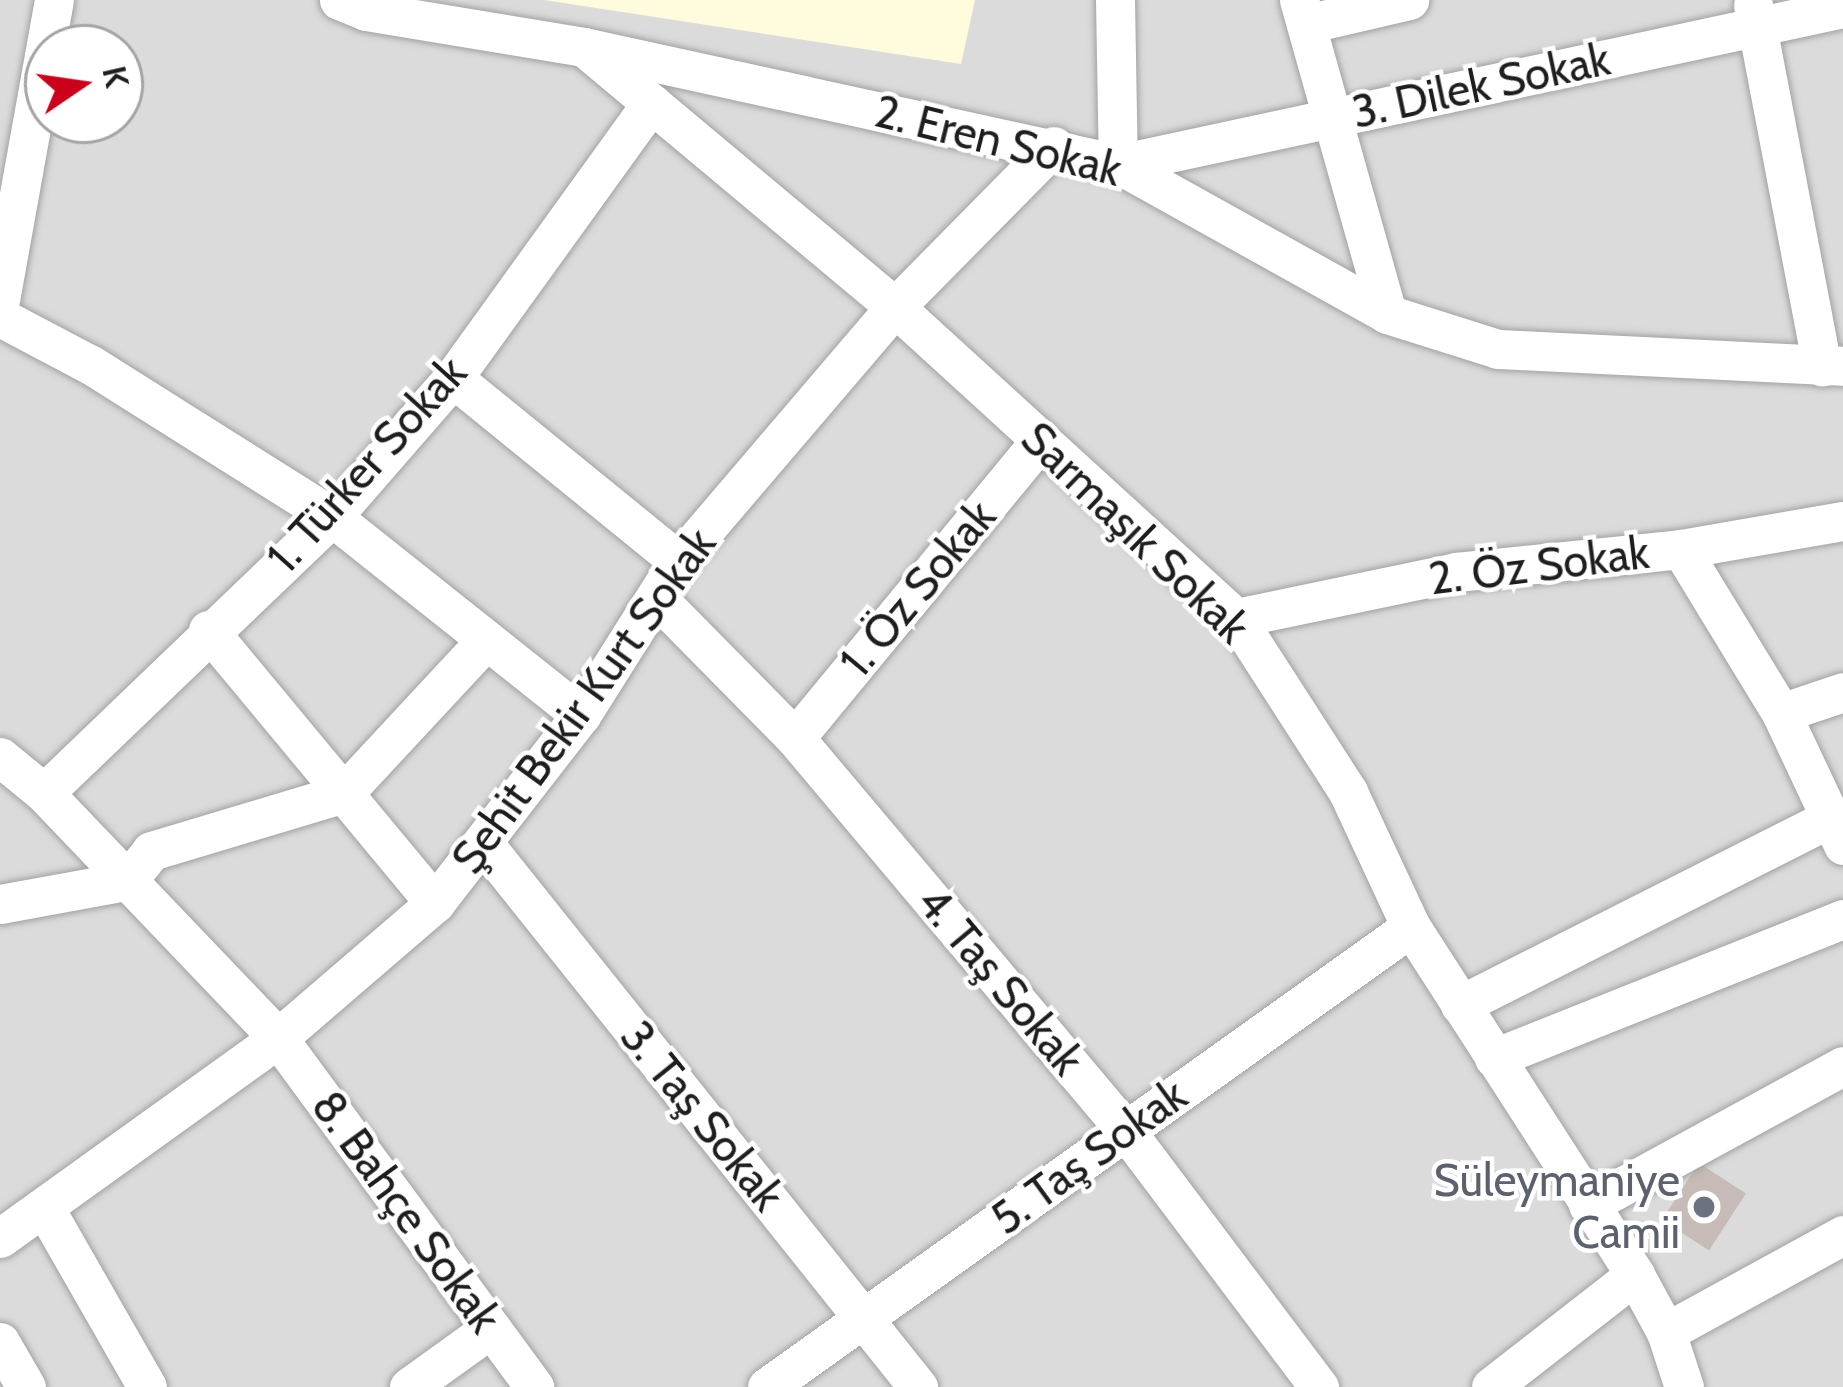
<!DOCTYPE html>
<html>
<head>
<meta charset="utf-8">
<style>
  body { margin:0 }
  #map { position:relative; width:1843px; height:1387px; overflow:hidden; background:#efeae4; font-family:Cabin,sans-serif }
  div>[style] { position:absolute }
  .residential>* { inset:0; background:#dcdbdb }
  .education>* { inset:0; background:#fffbdd }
  .building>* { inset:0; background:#c7bbb7; transform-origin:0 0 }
  .roads { filter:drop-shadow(0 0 3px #a2a2a2) drop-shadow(0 0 3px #a2a2a2) }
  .minor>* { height:39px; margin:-19.5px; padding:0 19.5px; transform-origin:19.5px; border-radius:19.5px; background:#fff }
  .dots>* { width:33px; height:33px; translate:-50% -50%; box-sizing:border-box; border:6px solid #fff; border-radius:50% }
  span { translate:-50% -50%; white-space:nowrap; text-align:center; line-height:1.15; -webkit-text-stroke:9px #fff; paint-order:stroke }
  .street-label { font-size:45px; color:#1e1e1e }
  .worship-label { font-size:45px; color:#5b616d }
  .right { translate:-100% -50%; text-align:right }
  .north { position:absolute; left:24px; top:24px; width:120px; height:120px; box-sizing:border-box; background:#fff; border:3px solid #a5a5a5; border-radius:50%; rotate:77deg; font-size:33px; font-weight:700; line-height:48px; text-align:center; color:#1e1e1e }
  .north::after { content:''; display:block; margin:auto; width:42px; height:54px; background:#cc001b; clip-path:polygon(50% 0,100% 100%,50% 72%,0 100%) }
</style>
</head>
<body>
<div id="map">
  <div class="residential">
    <div style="clip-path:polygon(evenodd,0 0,1843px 0,1843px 1387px,0 1387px,0 0,48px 48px,120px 48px,120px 120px,48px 120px,48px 48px)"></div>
  </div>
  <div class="education">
    <div style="clip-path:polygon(544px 0,975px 0,961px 64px)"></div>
  </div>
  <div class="building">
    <div style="left:1699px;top:1163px;width:56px;height:68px;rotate:33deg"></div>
  </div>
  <div class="roads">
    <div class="minor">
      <div style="left:339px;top:0;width:29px;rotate:22deg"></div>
      <div style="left:366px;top:11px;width:221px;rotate:9.4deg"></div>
      <div style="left:584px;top:47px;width:547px;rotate:12.36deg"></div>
      <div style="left:1118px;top:164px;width:308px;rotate:29.1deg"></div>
      <div style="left:1387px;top:314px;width:116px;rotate:17.5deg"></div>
      <div style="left:1498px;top:349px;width:345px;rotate:2.8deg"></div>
      <div style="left:1115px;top:0;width:164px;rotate:89deg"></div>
      <div style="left:1118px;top:164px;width:742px;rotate:-12.14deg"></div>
      <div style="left:1299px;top:0;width:326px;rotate:74.3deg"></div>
      <div style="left:1753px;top:5px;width:368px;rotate:79.2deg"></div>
      <div style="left:1306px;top:24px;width:106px;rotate:-13.1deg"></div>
      <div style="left:584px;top:47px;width:405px;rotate:39.9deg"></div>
      <div style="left:895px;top:307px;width:462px;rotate:42.4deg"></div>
      <div style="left:1236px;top:618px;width:207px;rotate:57.2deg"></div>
      <div style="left:1348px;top:792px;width:149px;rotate:65deg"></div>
      <div style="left:1411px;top:927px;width:414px;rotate:57.2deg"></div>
      <div style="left:1635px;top:1275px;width:65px;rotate:61.5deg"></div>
      <div style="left:1666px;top:1332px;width:58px;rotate:71.9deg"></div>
      <div style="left:0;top:300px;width:305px;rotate:-79.8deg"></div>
      <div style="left:0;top:317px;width:103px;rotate:27.8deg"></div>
      <div style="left:91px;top:365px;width:285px;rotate:32.2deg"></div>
      <div style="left:332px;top:517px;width:318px;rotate:38.5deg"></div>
      <div style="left:453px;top:378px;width:290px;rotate:39.1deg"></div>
      <div style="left:1681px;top:549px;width:192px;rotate:58.6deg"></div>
      <div style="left:1781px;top:713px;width:146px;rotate:64.8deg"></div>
      <div style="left:656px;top:597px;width:198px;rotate:45.4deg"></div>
      <div style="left:795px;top:738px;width:514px;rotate:49.89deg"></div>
      <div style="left:1126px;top:1131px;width:321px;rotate:53deg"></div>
      <div style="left:1236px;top:618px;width:225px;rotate:-11.8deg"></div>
      <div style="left:1456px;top:572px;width:226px;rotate:-5.8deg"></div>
      <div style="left:1681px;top:549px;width:164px;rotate:-9.8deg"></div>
      <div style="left:208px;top:630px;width:355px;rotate:50.3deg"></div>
      <div style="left:1781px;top:713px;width:65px;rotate:-18.7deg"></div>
      <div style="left:795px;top:738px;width:386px;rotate:-50.5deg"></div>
      <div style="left:0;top:757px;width:57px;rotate:39.3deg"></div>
      <div style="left:44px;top:793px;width:339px;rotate:46.3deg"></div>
      <div style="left:278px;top:1038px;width:433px;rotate:53.7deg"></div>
      <div style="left:44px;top:793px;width:399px;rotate:-43.8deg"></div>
      <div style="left:332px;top:517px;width:184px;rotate:-49deg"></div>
      <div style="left:453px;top:378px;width:339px;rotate:-54.2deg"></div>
      <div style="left:485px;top:845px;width:694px;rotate:51.38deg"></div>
      <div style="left:0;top:904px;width:129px;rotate:-10.3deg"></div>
      <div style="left:127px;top:881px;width:38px;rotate:-51deg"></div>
      <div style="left:151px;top:851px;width:202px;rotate:-16.7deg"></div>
      <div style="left:344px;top:793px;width:209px;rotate:-47.1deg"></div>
      <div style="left:1460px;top:1005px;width:415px;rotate:-26.8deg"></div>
      <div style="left:1494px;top:1058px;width:376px;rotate:-21.7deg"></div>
      <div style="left:1588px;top:1205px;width:290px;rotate:-28.6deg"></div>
      <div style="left:44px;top:1207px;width:207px;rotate:60.2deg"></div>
      <div style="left:0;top:1238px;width:342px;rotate:-35.7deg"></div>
      <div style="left:278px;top:1038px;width:207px;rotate:-40.7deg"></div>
      <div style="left:435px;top:903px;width:238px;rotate:-52.2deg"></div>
      <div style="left:581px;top:715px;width:182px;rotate:-57.8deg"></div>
      <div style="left:678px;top:561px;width:334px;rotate:-49.5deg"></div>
      <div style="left:895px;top:307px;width:226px;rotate:-45.4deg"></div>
      <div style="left:1666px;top:1332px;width:202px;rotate:-28.7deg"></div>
      <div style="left:0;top:1342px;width:52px;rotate:60deg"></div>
      <div style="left:409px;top:1387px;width:101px;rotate:-35.7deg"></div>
      <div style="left:767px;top:1387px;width:791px;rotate:-35.54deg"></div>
      <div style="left:1491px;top:1387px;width:182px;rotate:-37.9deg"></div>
    </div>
  </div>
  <div class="dots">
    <div style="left:1704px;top:1207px;background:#6b7280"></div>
  </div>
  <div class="street-label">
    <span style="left:1481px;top:86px;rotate:-12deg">3. Dilek Sokak</span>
    <span style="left:998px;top:141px;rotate:14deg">2. Eren Sokak</span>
    <span style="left:367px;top:465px;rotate:-48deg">1. Türker Sokak</span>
    <span style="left:1135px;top:533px;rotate:44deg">Sarmaşık Sokak</span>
    <span style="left:1539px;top:566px;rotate:-7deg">2. Öz Sokak</span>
    <span style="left:918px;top:589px;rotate:-50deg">1. Öz Sokak</span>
    <span style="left:584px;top:701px;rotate:-54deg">Şehit Bekir Kurt Sokak</span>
    <span style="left:1000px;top:981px;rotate:50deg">4. Taş Sokak</span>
    <span style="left:702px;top:1116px;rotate:51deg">3. Taş Sokak</span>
    <span style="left:1089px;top:1157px;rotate:-36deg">5. Taş Sokak</span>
    <span style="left:406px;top:1212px;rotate:54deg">8. Bahçe Sokak</span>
  </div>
  <div class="worship-label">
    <span class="right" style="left:1680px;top:1207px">Süleymaniye<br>Camii</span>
  </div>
  <div class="north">K</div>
</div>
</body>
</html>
